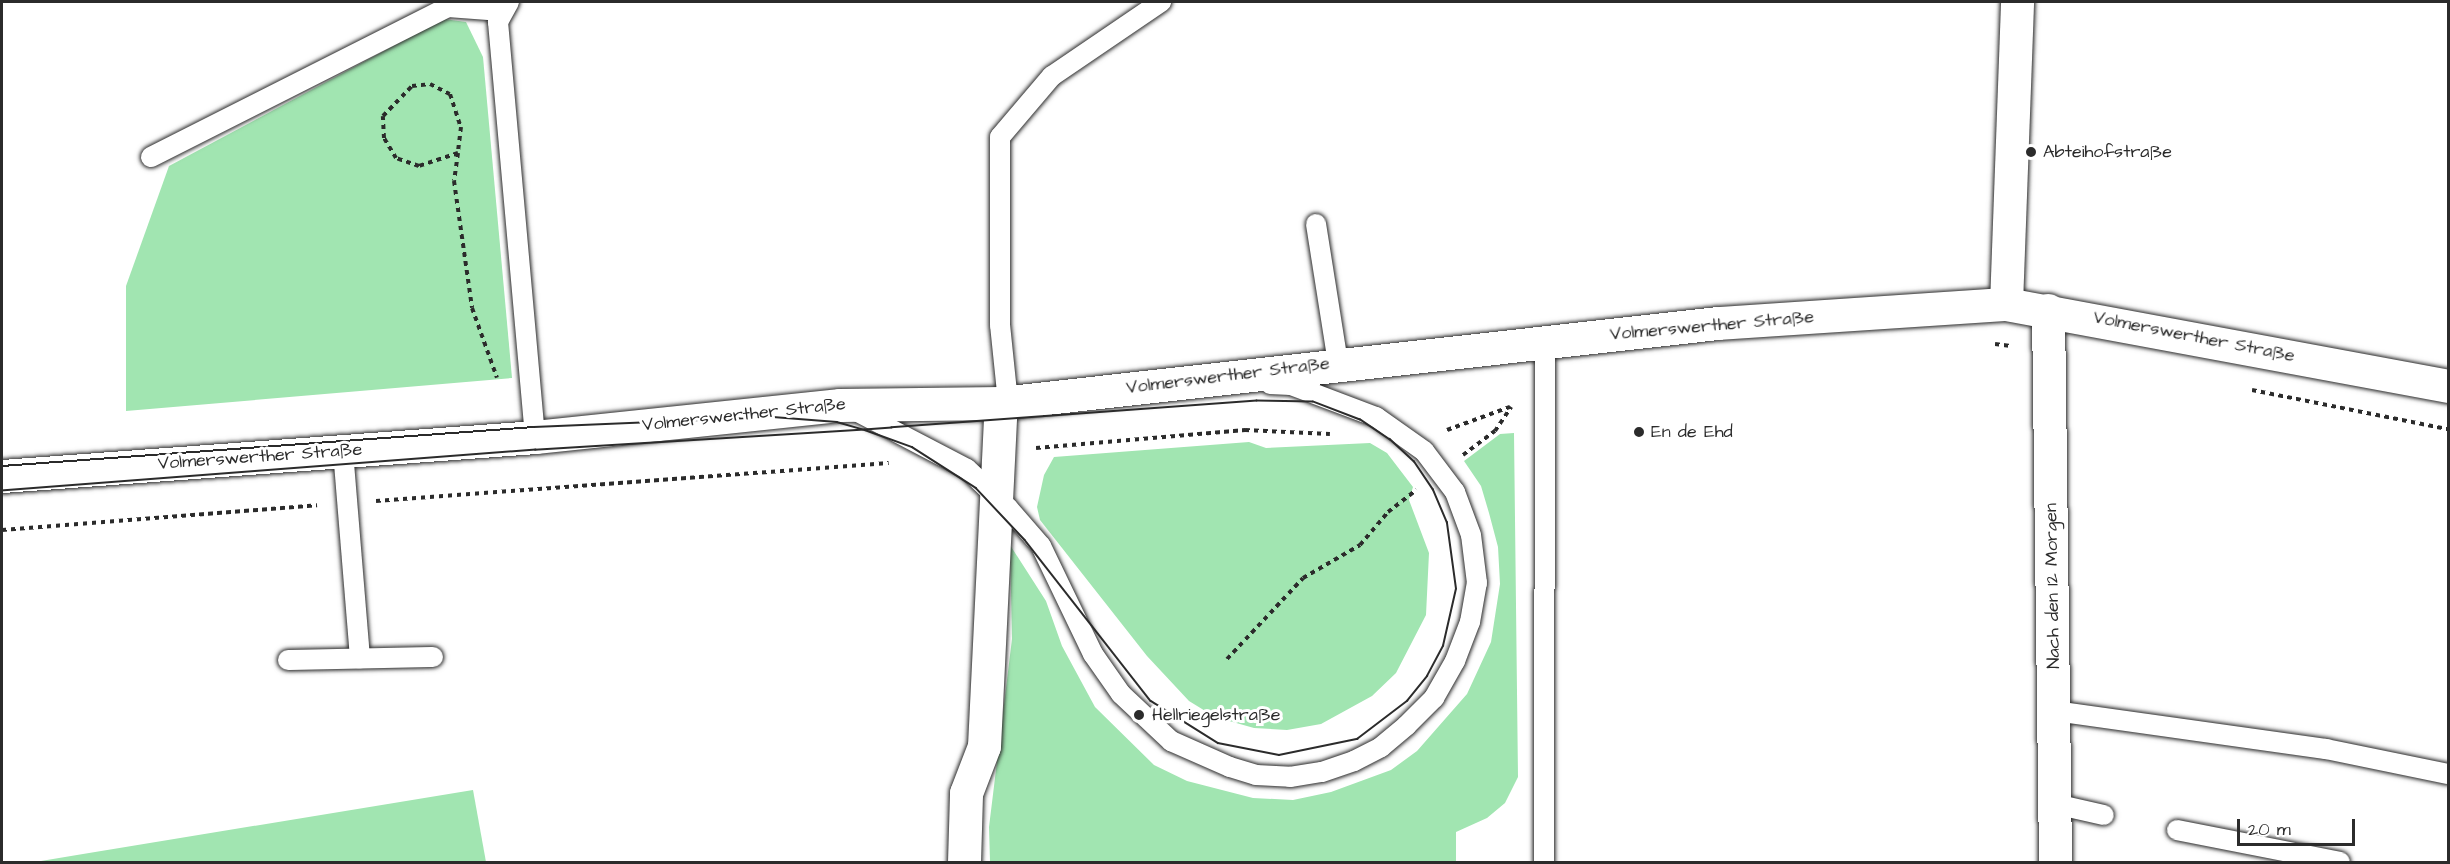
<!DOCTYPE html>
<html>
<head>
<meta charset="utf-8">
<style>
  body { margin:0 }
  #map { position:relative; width:2450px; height:864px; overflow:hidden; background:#fff; font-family:"Architects Daughter",sans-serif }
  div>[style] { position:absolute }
  .green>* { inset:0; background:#a1e5b1 }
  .path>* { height:4px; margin-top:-2px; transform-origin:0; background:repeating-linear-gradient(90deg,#2b2b2b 0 4.5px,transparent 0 9px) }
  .roads { filter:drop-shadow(0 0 2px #2b2b2b) drop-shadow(0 0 2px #2b2b2b) }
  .service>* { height:20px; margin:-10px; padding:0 10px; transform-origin:10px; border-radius:10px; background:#fff }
  .minor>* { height:33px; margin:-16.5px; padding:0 16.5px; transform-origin:16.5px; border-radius:16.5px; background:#fff }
  .tram>* { height:1.5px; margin:-0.75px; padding:0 0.75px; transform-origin:0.75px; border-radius:0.75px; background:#2b2b2b }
  .dots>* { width:16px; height:16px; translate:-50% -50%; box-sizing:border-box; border:3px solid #fff; border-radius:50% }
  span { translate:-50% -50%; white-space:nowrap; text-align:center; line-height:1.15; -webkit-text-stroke:6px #fff; paint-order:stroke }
  .poi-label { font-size:18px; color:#2b2b2b }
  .left { translate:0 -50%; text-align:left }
  .street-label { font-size:18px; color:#2b2b2b }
  .frame { position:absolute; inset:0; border:3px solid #2b2b2b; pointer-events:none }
  .scale { position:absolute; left:2237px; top:819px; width:118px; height:27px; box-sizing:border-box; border:3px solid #2b2b2b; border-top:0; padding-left:8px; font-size:18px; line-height:21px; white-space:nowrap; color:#2b2b2b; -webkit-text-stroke:4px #fff; paint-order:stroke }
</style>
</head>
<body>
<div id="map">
  <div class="green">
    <div style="clip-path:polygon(444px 19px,466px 22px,483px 57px,512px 378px,126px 411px,126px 286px,169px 166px)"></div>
    <div style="clip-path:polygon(1514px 433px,1518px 777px,1505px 803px,1487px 818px,1456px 832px,1456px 862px,990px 862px,989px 827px,1012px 639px,1010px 545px,1046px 601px,1062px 646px,1095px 707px,1154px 765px,1187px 781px,1253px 798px,1293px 800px,1331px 792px,1391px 770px,1417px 751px,1467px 694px,1491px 642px,1500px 584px,1498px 547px,1489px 513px,1481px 486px,1464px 461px,1500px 434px)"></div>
    <div style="clip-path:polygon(1249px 442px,1266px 448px,1370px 443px,1387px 453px,1413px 487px,1409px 500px,1429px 553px,1426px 615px,1396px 673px,1372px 696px,1321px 724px,1287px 730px,1254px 728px,1215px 717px,1189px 701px,1147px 656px,1040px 520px,1037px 507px,1044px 475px,1054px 457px)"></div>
    <div style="clip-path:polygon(473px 790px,486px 862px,35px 862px,83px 854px)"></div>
  </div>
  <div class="path">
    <div style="left:458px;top:153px;width:41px;rotate:161.6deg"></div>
    <div style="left:419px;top:166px;width:24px;rotate:-161deg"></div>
    <div style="left:396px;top:158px;width:23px;rotate:-121deg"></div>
    <div style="left:384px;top:138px;width:22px;rotate:-93deg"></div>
    <div style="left:383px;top:116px;width:42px;rotate:-46deg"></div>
    <div style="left:412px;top:86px;width:18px;rotate:-6deg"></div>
    <div style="left:430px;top:84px;width:22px;rotate:27deg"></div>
    <div style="left:450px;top:94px;width:35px;rotate:72deg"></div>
    <div style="left:461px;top:127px;width:26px;rotate:97deg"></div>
    <div style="left:458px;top:153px;width:28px;rotate:98deg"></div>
    <div style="left:454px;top:181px;width:128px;rotate:81.9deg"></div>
    <div style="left:472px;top:308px;width:74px;rotate:70.3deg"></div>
    <div style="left:1995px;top:344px;width:16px;rotate:7deg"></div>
    <div style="left:2252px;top:390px;width:200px;rotate:11.3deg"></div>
    <div style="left:1447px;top:430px;width:67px;rotate:-20.1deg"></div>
    <div style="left:1036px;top:448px;width:210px;rotate:-4.9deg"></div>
    <div style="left:1245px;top:430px;width:85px;rotate:2.7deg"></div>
    <div style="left:1463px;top:455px;width:40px;rotate:-37deg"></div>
    <div style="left:1495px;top:431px;width:29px;rotate:-56deg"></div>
    <div style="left:376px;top:501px;width:514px;rotate:-4.24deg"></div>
    <div style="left:2px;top:530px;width:316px;rotate:-4.5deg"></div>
    <div style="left:1227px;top:659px;width:111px;rotate:-46.8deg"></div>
    <div style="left:1303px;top:578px;width:66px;rotate:-30.1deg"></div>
    <div style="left:1360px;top:545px;width:43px;rotate:-49.7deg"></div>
    <div style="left:1388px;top:512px;width:36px;rotate:-38deg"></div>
  </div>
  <div class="roads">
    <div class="service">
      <div style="left:509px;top:2px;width:23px;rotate:119deg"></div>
      <div style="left:498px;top:22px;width:417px;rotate:84.9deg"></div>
      <div style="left:151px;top:157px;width:333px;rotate:-26.8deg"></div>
      <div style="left:448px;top:7px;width:54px;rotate:4.2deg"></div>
      <div style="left:1316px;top:224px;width:141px;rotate:81deg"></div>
      <div style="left:1008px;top:402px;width:77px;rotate:-95.9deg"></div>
      <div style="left:1000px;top:325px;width:188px;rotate:-90deg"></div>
      <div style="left:1000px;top:137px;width:80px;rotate:-49.6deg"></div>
      <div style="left:1052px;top:76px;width:132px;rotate:-34.2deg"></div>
      <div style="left:856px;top:411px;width:125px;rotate:27.6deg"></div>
      <div style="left:967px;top:469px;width:57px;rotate:43.6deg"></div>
      <div style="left:1008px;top:508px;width:50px;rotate:49deg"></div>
      <div style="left:1041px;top:546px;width:120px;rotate:64.3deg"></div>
      <div style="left:1093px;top:654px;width:49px;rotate:55deg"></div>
      <div style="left:1121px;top:694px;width:69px;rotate:43.2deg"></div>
      <div style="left:1171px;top:741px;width:64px;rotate:23.8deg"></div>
      <div style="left:1230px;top:767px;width:27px;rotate:17deg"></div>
      <div style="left:1256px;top:775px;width:34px;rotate:3deg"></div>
      <div style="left:1290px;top:777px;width:32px;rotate:-9deg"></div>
      <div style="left:1322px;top:772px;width:34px;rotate:-19deg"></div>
      <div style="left:1354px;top:761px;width:30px;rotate:-27deg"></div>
      <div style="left:1381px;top:747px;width:33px;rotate:-40deg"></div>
      <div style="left:1406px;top:726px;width:40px;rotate:-45deg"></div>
      <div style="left:1434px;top:698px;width:43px;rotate:-60.4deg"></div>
      <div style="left:1455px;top:661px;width:42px;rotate:-69deg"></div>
      <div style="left:1470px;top:622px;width:40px;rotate:-80deg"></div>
      <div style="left:1477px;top:583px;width:48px;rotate:-97.1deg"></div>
      <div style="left:1471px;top:535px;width:46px;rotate:-110.4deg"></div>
      <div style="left:1455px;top:492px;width:51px;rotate:-127.1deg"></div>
      <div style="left:1424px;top:451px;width:59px;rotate:-144.7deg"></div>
      <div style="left:1376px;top:417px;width:91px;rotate:-159.4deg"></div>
      <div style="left:1291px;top:385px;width:21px;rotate:-177deg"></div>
      <div style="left:343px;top:451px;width:208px;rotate:85.3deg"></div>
      <div style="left:288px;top:660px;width:145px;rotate:-1.2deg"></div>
      <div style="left:2055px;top:711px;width:274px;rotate:8deg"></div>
      <div style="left:2326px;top:749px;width:125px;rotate:11.6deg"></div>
      <div style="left:2055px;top:804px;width:50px;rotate:12.7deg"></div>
      <div style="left:2177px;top:830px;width:166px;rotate:11.1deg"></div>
      <div style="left:1544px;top:862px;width:520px;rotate:-89.89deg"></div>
    </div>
    <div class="minor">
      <div style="left:2006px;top:304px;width:302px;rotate:-87.9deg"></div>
      <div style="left:2048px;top:310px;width:552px;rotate:89.27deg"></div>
      <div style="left:2px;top:476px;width:534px;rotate:-4.18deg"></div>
      <div style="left:535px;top:437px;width:307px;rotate:-6deg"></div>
      <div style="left:840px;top:405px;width:161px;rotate:-0.7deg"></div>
      <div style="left:1001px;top:403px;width:721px;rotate:-6.37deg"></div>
      <div style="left:1718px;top:323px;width:289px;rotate:-3.8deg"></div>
      <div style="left:2006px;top:304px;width:450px;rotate:10.5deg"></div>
      <div style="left:964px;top:862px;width:69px;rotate:-88.3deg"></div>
      <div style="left:966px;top:793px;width:50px;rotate:-69deg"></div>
      <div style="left:984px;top:746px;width:343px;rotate:-87.2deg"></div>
    </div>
  </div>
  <div class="tram">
    <div style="left:2px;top:466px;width:533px;rotate:-4.19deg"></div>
    <div style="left:534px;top:427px;width:239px;rotate:-2.4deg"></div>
    <div style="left:773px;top:417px;width:64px;rotate:4.5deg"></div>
    <div style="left:837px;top:422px;width:29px;rotate:16deg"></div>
    <div style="left:865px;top:430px;width:50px;rotate:19.9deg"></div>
    <div style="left:912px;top:447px;width:76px;rotate:32.6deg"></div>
    <div style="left:976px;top:488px;width:71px;rotate:46.7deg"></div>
    <div style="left:1025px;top:540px;width:204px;rotate:52deg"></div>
    <div style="left:1151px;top:701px;width:79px;rotate:32.1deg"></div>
    <div style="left:1218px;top:743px;width:62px;rotate:11.1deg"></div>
    <div style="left:1279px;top:755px;width:80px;rotate:-11.6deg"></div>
    <div style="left:1357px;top:739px;width:63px;rotate:-37.2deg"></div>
    <div style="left:1407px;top:701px;width:32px;rotate:-51deg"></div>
    <div style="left:1427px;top:676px;width:34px;rotate:-62deg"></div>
    <div style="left:1443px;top:646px;width:58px;rotate:-77.2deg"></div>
    <div style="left:1456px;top:589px;width:67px;rotate:-97.8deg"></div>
    <div style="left:1447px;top:523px;width:36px;rotate:-113deg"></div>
    <div style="left:1433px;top:490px;width:34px;rotate:-124deg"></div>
    <div style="left:1414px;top:462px;width:33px;rotate:-137deg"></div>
    <div style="left:1390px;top:440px;width:36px;rotate:-146deg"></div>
    <div style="left:1360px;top:420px;width:50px;rotate:-159deg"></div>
    <div style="left:1313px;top:402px;width:56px;rotate:-179deg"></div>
    <div style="left:1257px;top:401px;width:366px;rotate:175.8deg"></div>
    <div style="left:892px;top:428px;width:27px;rotate:176deg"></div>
    <div style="left:865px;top:430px;width:330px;rotate:176.5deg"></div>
    <div style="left:536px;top:450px;width:536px;rotate:175.61deg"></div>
  </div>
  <div class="dots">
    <div style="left:2031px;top:152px;background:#2b2b2b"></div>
    <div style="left:1639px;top:432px;background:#2b2b2b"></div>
    <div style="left:1139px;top:715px;background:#2b2b2b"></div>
  </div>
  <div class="poi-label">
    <span class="left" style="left:2043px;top:152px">Abteihofstraße</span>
    <span class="left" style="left:1651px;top:432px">En de Ehd</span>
    <span class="left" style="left:1152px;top:715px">Hellriegelstraße</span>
  </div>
  <div class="street-label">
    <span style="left:1712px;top:326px;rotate:-5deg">Volmerswerther Straße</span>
    <span style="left:2194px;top:337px;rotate:11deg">Volmerswerther Straße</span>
    <span style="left:1228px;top:376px;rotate:-7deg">Volmerswerther Straße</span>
    <span style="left:744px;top:415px;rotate:-6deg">Volmerswerther Straße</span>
    <span style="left:260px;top:457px;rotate:-4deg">Volmerswerther Straße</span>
    <span style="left:2053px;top:586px;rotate:-91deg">Nach den 12 Morgen</span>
  </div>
  <div class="frame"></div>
  <div class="scale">20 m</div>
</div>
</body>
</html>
